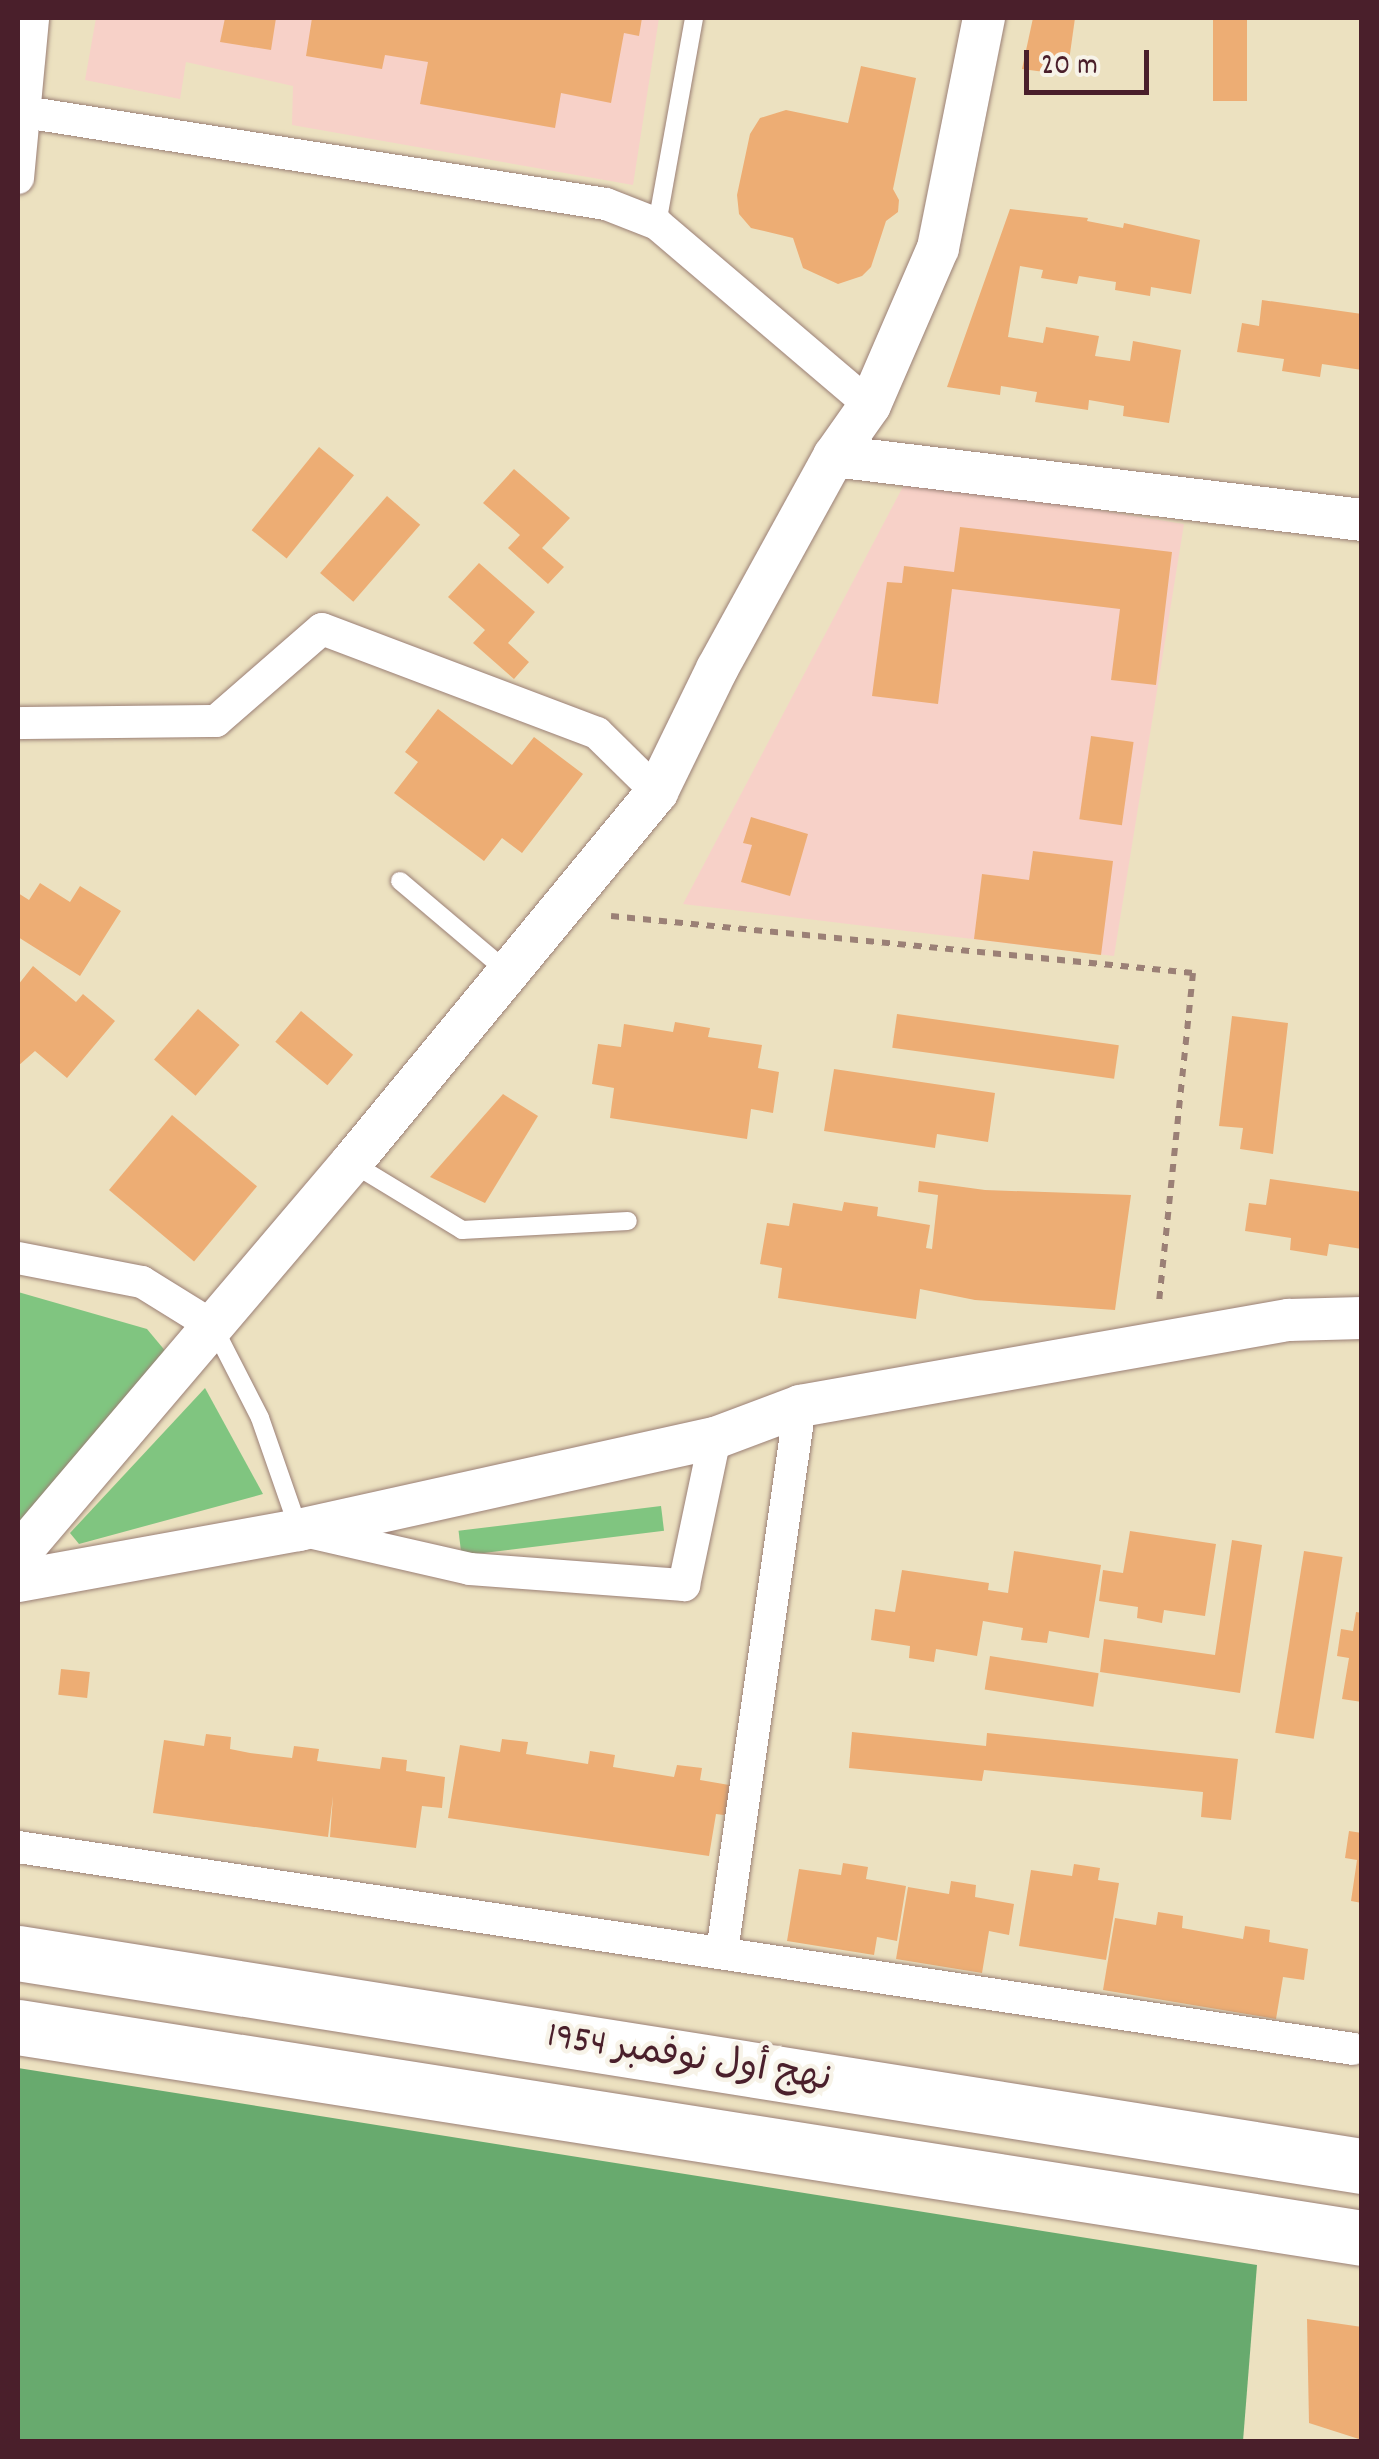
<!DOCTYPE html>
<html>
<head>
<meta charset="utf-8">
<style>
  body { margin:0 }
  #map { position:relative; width:1379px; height:2459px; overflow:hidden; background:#ece1c0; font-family:Dekko,"Playpen Sans Arabic",sans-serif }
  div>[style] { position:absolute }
  .built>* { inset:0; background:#f7d1c8 }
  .green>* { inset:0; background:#80c580; transform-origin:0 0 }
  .forest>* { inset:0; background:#68aa6e }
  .building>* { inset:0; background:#edad74; transform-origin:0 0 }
  .path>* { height:6px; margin-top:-3px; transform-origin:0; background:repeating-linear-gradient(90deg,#9b8076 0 8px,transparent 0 16px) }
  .roads { filter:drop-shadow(0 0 2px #9b8076) drop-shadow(0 0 2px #9b8076) }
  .service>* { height:18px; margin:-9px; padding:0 9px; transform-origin:9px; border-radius:9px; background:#fff }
  .minor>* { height:32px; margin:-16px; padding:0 16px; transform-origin:16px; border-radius:16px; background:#fff }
  .tertiary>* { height:42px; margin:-21px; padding:0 21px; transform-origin:21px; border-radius:21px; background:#fff }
  .trunk>* { height:55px; margin:-27.5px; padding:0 27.5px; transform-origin:27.5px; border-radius:27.5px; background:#fff }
  span { translate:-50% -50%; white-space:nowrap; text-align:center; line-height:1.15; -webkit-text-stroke:9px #f7f3e8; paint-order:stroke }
  .street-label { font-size:38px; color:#4a1f2b }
  .frame { position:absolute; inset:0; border:20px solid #4a1f2b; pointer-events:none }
  .scale { position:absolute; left:1024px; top:50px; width:125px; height:45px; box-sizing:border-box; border:5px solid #4a1f2b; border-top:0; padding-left:12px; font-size:30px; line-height:35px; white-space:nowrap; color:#4a1f2b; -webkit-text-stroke:8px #f7f3e8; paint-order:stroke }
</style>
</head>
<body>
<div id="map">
  <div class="built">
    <div style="clip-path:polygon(96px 18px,659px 18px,633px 185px,292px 125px,293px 86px,186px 62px,180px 99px,85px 80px)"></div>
    <div style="clip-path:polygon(907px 479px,1184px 524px,1114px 956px,683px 904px)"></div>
  </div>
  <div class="green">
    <div style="clip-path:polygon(18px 1292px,147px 1329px,172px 1359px,18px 1536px)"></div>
    <div style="clip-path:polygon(205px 1388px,263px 1494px,79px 1544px,70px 1533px)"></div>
    <div style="left:661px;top:1506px;width:25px;height:204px;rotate:83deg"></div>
  </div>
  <div class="forest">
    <div style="clip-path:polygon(18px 2068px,1257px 2265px,1243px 2441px,18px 2441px)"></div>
  </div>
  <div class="building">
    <div style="clip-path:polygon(225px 18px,276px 18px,271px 50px,220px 42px)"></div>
    <div style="clip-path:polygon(312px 18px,642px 18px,639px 36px,624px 33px,611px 103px,561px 93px,555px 128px,420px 104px,428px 62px,385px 55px,382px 69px,306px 56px)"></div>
    <div style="clip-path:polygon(1033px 18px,1075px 18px,1067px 75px,1022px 69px)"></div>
    <div style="left:1213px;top:18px;width:34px;height:83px"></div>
    <div style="clip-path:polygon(861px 66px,916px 78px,893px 189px,899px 200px,898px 212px,886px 221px,871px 267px,862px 276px,838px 284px,803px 268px,793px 238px,751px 228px,739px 214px,737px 195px,750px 134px,760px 118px,786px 110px,848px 123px)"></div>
    <div style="clip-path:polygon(1010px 209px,1088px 218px,1087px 221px,1123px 228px,1124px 223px,1200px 240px,1191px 294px,1151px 287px,1150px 296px,1115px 290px,1116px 282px,1079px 276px,1077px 284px,1041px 278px,1043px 270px,1020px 266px,1008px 337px,1043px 343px,1046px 327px,1099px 336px,1095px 356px,1130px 361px,1133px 341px,1181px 350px,1169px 423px,1123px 416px,1124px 406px,1089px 400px,1088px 410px,1035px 402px,1037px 392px,1001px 386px,1000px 395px,947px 387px)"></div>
    <div style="clip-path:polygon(1262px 300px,1362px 314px,1362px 370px,1322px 364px,1320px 377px,1282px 371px,1284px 359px,1237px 352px,1242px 323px,1259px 326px)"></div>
    <div style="left:319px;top:447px;width:45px;height:107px;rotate:39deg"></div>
    <div style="clip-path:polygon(514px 469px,570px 518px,542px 548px,564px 567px,548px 584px,508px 548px,520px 535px,483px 503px)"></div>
    <div style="left:387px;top:496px;width:44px;height:102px;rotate:41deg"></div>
    <div style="clip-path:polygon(960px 527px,1172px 552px,1156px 685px,1111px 680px,1120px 609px,952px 589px,938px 704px,872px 696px,887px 582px,902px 583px,904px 566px,954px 572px)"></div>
    <div style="clip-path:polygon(479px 563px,535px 612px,508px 643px,529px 662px,514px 679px,473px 643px,485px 630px,448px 597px)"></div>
    <div style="clip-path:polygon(438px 709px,512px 765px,534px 737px,583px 774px,522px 853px,502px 838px,484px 861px,394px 793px,418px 762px,405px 752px)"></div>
    <div style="left:1091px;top:736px;width:43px;height:84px;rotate:8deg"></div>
    <div style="clip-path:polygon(751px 817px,808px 834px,790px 896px,741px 882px,752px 845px,743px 843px)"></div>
    <div style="clip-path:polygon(1033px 851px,1113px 861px,1101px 955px,974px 939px,982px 874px,1029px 880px)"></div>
    <div style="clip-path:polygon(40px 883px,70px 902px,80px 886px,121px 911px,80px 976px,18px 937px,18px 893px,29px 900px)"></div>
    <div style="clip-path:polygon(33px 966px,76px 1002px,83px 994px,115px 1021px,67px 1078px,35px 1051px,18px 1066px,18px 985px)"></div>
    <div style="left:198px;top:1009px;width:55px;height:67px;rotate:41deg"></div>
    <div style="left:301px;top:1011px;width:68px;height:40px;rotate:40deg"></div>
    <div style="left:897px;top:1014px;width:224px;height:34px;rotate:8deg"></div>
    <div style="clip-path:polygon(1232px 1016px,1288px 1023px,1273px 1154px,1240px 1149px,1243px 1128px,1219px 1126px)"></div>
    <div style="clip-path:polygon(675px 1022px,710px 1028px,708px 1037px,762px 1045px,758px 1068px,779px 1072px,773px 1113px,751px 1109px,747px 1139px,610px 1118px,614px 1088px,592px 1084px,598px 1044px,621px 1047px,624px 1024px,673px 1032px)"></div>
    <div style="clip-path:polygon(834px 1069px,995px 1093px,988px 1142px,937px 1134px,935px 1148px,824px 1131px)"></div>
    <div style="clip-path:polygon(503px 1094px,538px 1116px,485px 1203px,430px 1177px)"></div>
    <div style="left:172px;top:1115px;width:111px;height:98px;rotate:40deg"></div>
    <div style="clip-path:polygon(1270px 1179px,1362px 1192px,1362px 1249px,1329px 1244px,1327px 1256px,1290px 1250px,1291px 1238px,1245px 1231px,1249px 1203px,1266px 1205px)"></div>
    <div style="clip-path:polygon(919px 1181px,985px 1190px,1131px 1195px,1115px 1310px,975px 1300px,920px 1289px,916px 1319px,778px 1298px,782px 1268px,760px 1264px,767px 1223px,789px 1226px,793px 1203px,842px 1211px,844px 1202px,878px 1207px,877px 1216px,930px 1225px,926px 1248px,932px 1249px,938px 1195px,918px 1192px)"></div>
    <div style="clip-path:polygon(1130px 1531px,1216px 1544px,1205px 1616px,1164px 1610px,1162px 1623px,1137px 1618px,1138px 1607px,1099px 1601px,1103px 1570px,1123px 1573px)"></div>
    <div style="clip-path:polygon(1232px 1540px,1262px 1545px,1240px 1693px,1100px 1672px,1104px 1639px,1215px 1655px)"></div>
    <div style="clip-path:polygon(1014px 1551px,1101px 1565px,1089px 1638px,1049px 1631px,1047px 1643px,1021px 1640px,1023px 1628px,983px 1621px,977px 1656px,936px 1649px,934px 1662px,909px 1658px,910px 1646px,871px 1640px,875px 1609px,895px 1612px,902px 1570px,989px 1583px,988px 1590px,1008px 1593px)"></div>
    <div style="left:1304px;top:1551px;width:39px;height:184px;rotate:9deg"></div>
    <div style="clip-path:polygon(1356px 1612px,1362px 1613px,1362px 1702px,1342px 1699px,1349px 1658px,1337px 1656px,1341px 1629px,1353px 1631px)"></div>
    <div style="left:990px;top:1656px;width:110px;height:34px;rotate:9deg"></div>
    <div style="left:61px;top:1669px;width:29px;height:26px;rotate:6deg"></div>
    <div style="clip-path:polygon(852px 1732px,986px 1746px,987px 1733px,1238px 1759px,1231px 1820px,1201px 1817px,1203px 1792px,984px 1770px,982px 1781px,849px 1768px)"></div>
    <div style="clip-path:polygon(206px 1734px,231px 1737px,230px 1749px,250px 1753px,292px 1758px,294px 1746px,319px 1749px,317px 1761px,380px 1769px,382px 1757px,407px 1760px,406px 1771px,445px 1777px,442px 1808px,422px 1806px,416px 1848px,330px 1837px,333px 1796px,328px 1837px,153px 1813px,164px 1740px,204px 1746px)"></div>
    <div style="clip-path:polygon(502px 1739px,528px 1742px,526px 1754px,588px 1764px,590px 1751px,615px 1755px,613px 1767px,674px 1777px,677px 1765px,702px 1768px,700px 1780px,735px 1786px,731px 1816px,716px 1814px,709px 1856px,448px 1818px,460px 1745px,500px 1752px)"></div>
    <div style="clip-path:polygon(1349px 1831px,1362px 1833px,1362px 1903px,1351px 1901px,1357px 1860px,1345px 1858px)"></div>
    <div style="clip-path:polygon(843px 1863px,868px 1867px,866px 1879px,906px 1886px,897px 1941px,877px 1937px,874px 1955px,787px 1941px,799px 1869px,841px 1875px)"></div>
    <div style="clip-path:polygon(1074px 1864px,1100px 1868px,1098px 1880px,1119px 1883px,1106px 1960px,1019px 1946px,1031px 1870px,1072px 1876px)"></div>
    <div style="clip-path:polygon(951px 1881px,976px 1885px,975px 1897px,1014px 1904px,1009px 1935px,989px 1931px,982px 1973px,896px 1959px,908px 1887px,949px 1894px)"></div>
    <div style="clip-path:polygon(1158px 1912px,1183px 1916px,1182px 1928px,1243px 1939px,1245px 1926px,1270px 1930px,1269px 1942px,1308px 1949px,1304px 1980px,1283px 1977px,1276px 2019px,1103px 1990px,1115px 1918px,1156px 1925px)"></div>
    <div style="clip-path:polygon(1307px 2319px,1362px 2327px,1362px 2440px,1309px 2423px)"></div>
  </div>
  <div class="path">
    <div style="left:611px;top:916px;width:585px;rotate:5.59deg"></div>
    <div style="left:1193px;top:973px;width:333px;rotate:95.9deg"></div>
  </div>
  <div class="roads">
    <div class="service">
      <div style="left:657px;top:224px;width:209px;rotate:-79.8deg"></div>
      <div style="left:400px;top:881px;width:143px;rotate:40.2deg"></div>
      <div style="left:352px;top:1163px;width:129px;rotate:31.3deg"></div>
      <div style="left:462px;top:1230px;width:166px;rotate:-3.1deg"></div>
      <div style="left:213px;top:1326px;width:103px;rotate:62.9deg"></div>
      <div style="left:260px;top:1418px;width:119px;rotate:70.8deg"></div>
    </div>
    <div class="minor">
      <div style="left:18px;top:111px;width:595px;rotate:8.99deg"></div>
      <div style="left:606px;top:204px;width:55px;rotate:21.4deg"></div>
      <div style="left:657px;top:224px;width:280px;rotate:40.4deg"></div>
      <div style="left:18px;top:178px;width:161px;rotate:-84.6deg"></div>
      <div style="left:18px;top:723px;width:198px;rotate:-0.6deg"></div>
      <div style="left:216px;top:721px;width:140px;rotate:-41deg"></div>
      <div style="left:322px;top:629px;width:294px;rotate:20.7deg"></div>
      <div style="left:597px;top:733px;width:84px;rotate:44.5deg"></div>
      <div style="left:18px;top:1258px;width:126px;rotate:11deg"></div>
      <div style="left:142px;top:1282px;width:84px;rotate:31.8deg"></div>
      <div style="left:304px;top:1531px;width:170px;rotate:12.9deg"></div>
      <div style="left:470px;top:1569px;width:215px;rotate:4.3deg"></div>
      <div style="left:684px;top:1585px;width:150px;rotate:-78.1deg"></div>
      <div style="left:18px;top:1847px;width:1350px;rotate:8.6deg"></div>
      <div style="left:722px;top:1952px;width:552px;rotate:-81.87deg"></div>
    </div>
    <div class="tertiary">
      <div style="left:834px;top:456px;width:532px;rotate:6.91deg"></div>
      <div style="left:18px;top:1555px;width:516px;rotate:-49.64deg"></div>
      <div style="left:352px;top:1162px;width:480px;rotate:-50.5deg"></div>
      <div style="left:657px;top:792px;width:137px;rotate:-64deg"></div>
      <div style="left:717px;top:669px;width:243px;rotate:-61.2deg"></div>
      <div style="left:834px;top:456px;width:62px;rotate:-54.8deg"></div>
      <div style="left:870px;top:405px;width:171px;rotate:-66.6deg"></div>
      <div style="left:938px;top:248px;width:235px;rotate:-78.7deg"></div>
      <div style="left:18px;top:1581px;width:286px;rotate:-10.3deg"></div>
      <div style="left:299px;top:1530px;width:426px;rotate:-12.5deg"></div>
      <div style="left:715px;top:1438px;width:91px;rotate:-20.6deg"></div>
      <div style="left:800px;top:1406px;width:497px;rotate:-10deg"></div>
      <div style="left:1289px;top:1320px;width:73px;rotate:-1.6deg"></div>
    </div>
    <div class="trunk">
      <div style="left:18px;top:1953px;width:1361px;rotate:9.01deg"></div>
      <div style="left:18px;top:2027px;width:1360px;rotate:8.92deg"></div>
    </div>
  </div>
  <div class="street-label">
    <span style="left:689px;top:2060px;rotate:9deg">نهج أول نوفمبر 1954</span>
  </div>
  <div class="frame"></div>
  <div class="scale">20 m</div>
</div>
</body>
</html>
